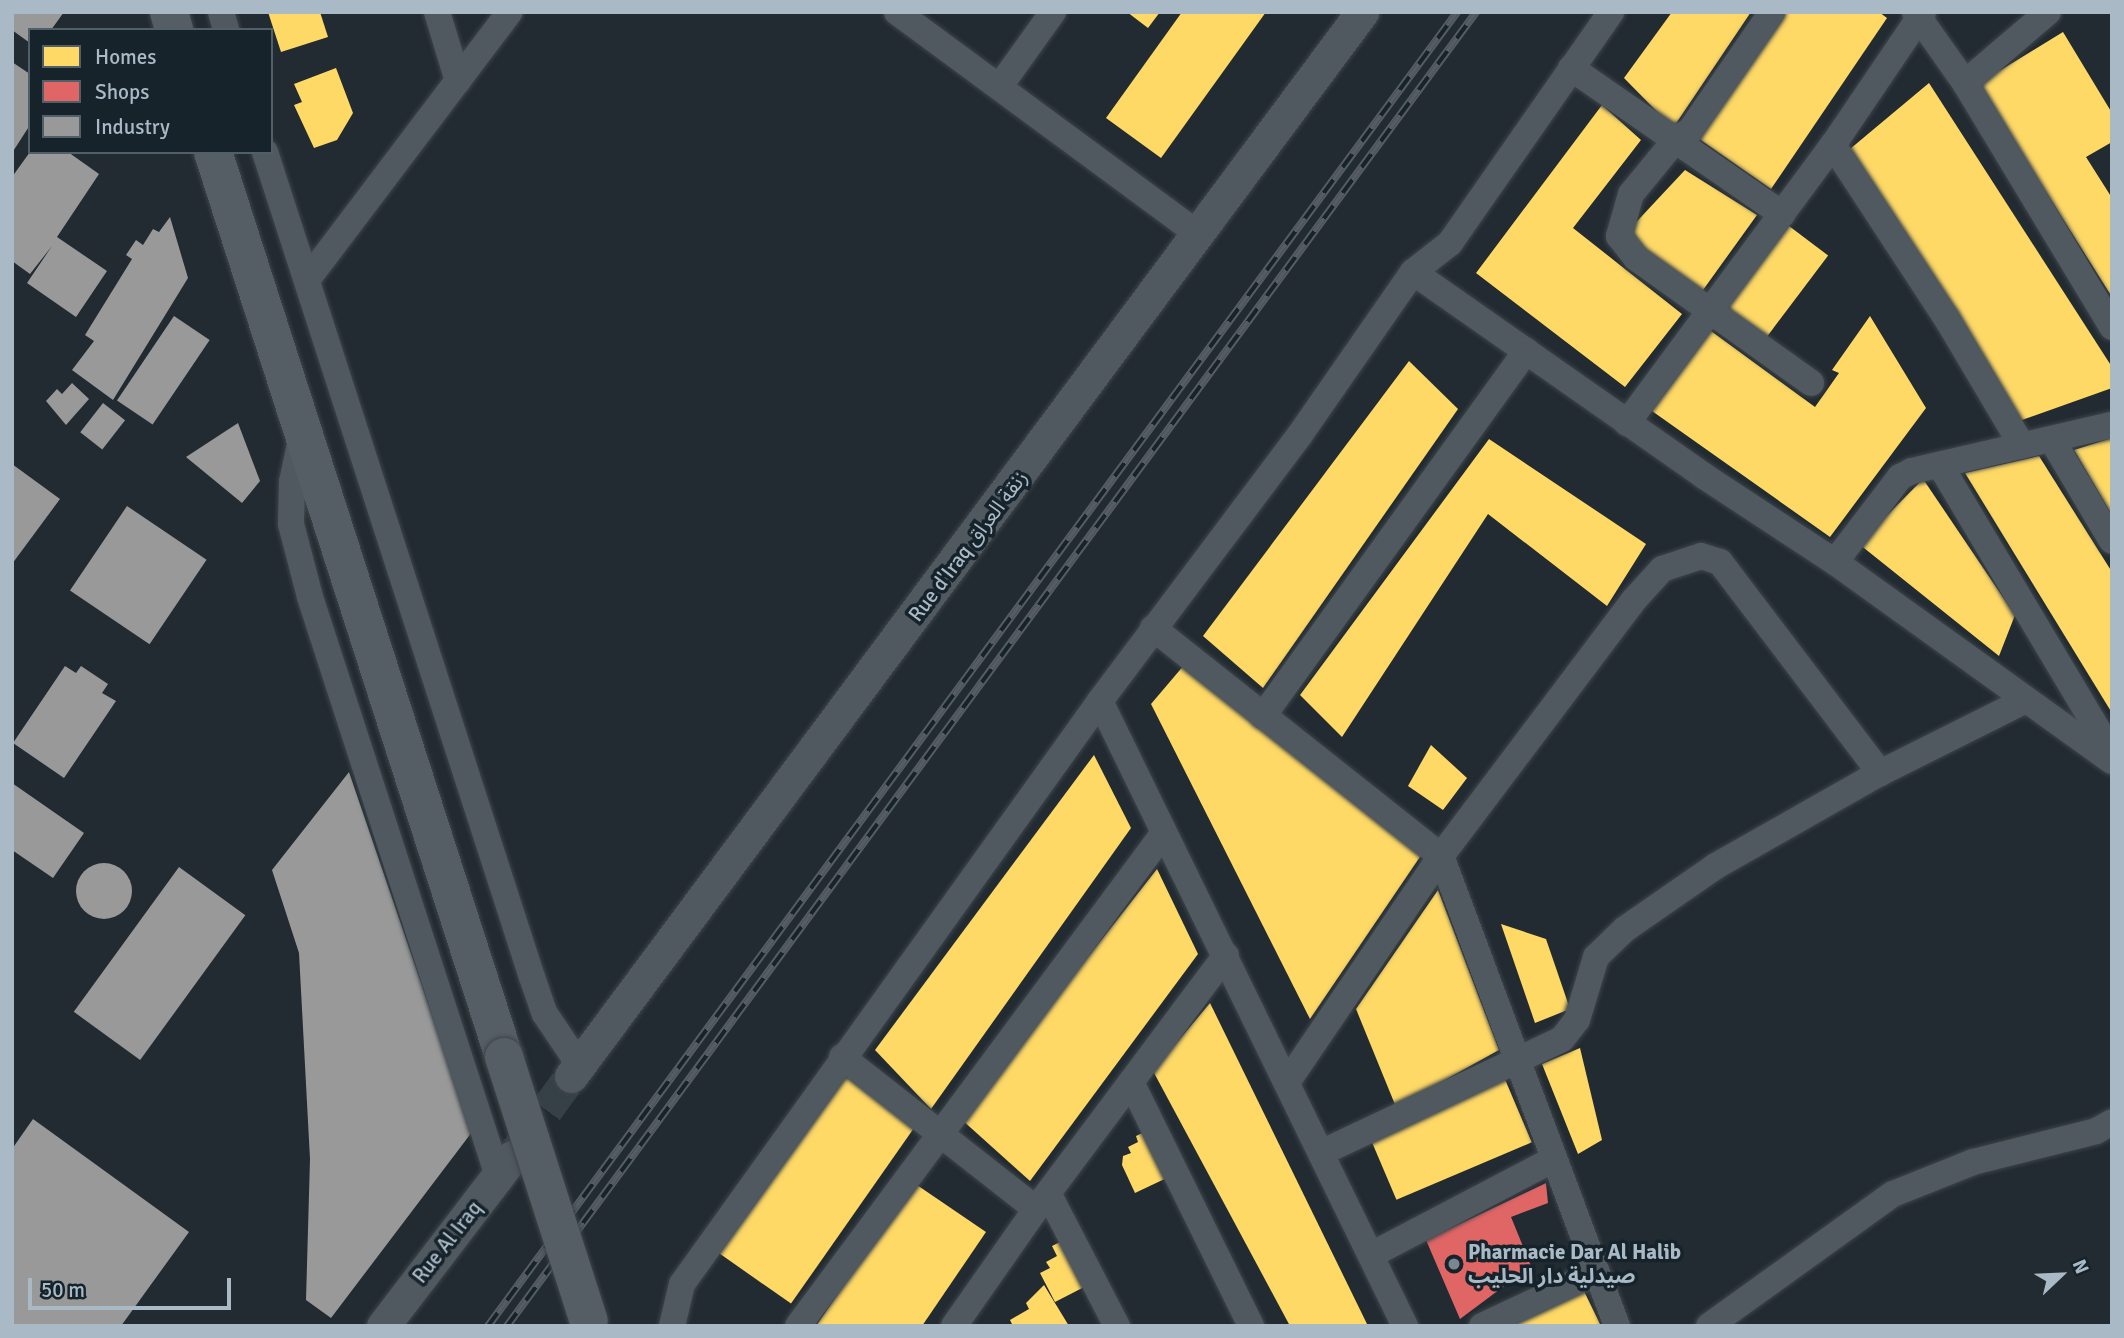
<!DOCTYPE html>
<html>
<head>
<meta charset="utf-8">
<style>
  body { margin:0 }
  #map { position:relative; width:2124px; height:1338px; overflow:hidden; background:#222b31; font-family:Signika,"Noto Sans Arabic",sans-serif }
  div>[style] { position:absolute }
  .homes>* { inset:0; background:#ffd966; transform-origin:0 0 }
  .shops>* { inset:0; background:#e06666 }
  .industry>* { inset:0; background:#999; transform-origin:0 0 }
  .round { border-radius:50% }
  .tertiary-tunnel>* { height:33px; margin-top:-16.5px; transform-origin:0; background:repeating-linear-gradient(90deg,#364047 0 33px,transparent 0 50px) }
  .roads { filter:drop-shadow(0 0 2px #3e4549) drop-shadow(0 0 2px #3e4549) }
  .minor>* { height:26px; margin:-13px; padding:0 13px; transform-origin:13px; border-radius:13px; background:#515960 }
  .tertiary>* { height:33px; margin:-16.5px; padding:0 16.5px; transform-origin:16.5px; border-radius:16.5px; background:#515960 }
  .secondary>* { height:38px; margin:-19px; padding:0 19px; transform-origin:19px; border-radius:19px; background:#555e64 }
  .rail>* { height:8px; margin-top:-4px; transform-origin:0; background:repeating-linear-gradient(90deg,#16232b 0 16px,#555d63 0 32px); box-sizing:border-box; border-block:2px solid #555d63 }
  .bridges { filter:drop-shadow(0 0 2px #3e4549) drop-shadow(0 0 2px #3e4549) }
  .secondary-bridge>* { height:38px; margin:-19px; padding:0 19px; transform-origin:19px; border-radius:19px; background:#555e64 }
  .dots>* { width:19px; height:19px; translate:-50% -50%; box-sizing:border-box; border:4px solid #16232b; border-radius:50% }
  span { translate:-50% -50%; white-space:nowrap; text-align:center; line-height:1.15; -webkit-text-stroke:7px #16232b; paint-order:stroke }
  .street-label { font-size:21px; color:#a9b9c5 }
  .poi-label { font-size:21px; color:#a9b9c5; font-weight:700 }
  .left { translate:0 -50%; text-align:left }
  .frame { position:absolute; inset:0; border:14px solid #a9b9c5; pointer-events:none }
  .legend { position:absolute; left:28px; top:28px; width:245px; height:126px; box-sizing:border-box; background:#16232b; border:2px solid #515f69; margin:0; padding:9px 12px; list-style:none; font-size:21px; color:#a9b9c5 }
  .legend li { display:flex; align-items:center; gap:14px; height:35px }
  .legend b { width:35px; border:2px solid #515f69 }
  .north { position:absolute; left:2026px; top:1240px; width:70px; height:70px; -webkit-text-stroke:5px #16232b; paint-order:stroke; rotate:67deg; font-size:19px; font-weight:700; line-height:28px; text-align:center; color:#a9b9c5 }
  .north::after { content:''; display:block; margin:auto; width:24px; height:32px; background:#a9b9c5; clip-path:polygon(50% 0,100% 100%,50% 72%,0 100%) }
  .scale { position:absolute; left:28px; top:1278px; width:203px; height:32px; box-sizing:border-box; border:4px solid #a9b9c5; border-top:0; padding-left:9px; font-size:21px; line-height:24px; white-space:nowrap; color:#a9b9c5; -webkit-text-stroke:5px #16232b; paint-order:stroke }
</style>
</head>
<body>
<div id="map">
  <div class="homes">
    <div style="clip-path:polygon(268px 12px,320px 12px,328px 37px,281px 52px)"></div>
    <div style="clip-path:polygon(1127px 12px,1160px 12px,1148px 28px)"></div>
    <div style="clip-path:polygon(1182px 12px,1266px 12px,1161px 158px,1106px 118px)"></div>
    <div style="clip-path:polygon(1672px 12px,1751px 12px,1673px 128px,1624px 78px)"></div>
    <div style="clip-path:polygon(1782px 12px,1879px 12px,1887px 18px,1771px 189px,1695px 136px)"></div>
    <div style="clip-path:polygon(2063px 32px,2112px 113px,2112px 142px,2086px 157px,2112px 198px,2112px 297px,1978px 84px)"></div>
    <div style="clip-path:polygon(336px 68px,353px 113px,337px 140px,314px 148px,294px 105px,302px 102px,294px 84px)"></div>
    <div style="clip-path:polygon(1929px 83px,2112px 367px,2112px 388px,2019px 421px,1850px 149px)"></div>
    <div style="clip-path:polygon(1602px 105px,1641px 140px,1573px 228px,1682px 314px,1625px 387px,1476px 273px)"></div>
    <div style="clip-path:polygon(1685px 170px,1757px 215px,1698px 297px,1626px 233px)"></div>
    <div style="left:1789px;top:226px;width:49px;height:106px;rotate:37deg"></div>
    <div style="clip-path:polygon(1870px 316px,1926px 408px,1830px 537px,1652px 411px,1711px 331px,1815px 407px,1839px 373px,1832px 370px)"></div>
    <div style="clip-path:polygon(1409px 361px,1458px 409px,1263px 688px,1203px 636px)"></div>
    <div style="clip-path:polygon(2112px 438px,2112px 515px,2074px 450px)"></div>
    <div style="clip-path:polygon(1489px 439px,1646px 544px,1607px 606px,1488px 514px,1342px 737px,1300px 695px)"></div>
    <div style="clip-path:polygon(2039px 456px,2112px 572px,2112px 713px,1965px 473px)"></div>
    <div style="clip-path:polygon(1923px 479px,2015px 615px,1999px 656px,1859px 544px)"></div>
    <div style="clip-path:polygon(1185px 664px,1424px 851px,1310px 1019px,1151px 704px)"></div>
    <div style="clip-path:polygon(1431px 745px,1467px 778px,1443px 810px,1408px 786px)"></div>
    <div style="clip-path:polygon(1094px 755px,1131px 828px,931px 1109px,875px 1050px)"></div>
    <div style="clip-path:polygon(1157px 869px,1198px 954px,1030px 1181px,961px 1119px)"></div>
    <div style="clip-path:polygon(1438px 890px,1499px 1050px,1396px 1107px,1356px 1009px)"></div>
    <div style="clip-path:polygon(1501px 924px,1546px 939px,1570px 1009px,1535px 1023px)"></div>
    <div style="clip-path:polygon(1210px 1003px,1368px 1326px,1290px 1326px,1153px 1071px)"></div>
    <div style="clip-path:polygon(1580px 1048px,1602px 1140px,1578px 1154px,1542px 1064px)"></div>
    <div style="left:843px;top:1069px;width:92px;height:222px;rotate:35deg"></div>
    <div style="left:1504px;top:1077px;width:71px;height:147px;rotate:67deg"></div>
    <div style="clip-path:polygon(1151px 1129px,1173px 1175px,1135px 1193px,1122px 1165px,1123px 1156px,1131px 1153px,1128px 1147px,1138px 1142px,1136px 1136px)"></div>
    <div style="clip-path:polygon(914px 1183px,986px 1232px,922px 1326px,816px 1326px)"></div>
    <div style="clip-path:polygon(1068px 1238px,1092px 1283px,1055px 1302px,1040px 1273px,1050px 1268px,1046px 1262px,1057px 1256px,1052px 1246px)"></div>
    <div style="clip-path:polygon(1044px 1285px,1069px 1326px,1013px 1326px,1010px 1320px,1029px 1309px,1026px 1303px)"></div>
    <div style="clip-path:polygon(1581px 1285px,1601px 1326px,1502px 1326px)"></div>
  </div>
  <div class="shops">
    <div style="clip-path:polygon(1546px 1183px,1548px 1203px,1511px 1217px,1531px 1266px,1460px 1319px,1426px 1240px)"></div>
  </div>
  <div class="industry">
    <div style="clip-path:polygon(12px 12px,64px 12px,51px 30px,30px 30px,30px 43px,12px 30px)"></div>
    <div style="clip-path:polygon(12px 62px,30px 74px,30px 125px,12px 153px)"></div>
    <div style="clip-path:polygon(30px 152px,68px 152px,99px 174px,57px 237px,107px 271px,76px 317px,27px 283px,52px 246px,30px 274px,12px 261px,12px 177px)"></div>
    <div style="clip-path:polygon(170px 217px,188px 278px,113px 400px,72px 370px,94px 341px,85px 335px,132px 259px,126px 255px,136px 240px,143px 245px,153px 229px,159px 232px)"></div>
    <div style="left:174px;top:316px;width:43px;height:102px;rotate:34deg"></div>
    <div style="clip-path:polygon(72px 383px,89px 399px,66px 425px,46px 401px,57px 389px,62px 394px)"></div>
    <div style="left:103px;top:403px;width:28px;height:37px;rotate:38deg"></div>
    <div style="clip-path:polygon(238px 423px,260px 481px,242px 503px,186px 457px)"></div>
    <div style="clip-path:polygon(12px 464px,60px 499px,12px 564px)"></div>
    <div style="left:127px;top:506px;width:96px;height:102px;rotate:34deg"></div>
    <div style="clip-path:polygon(65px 666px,76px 673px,81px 666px,108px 684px,102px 693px,116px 701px,64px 778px,13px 743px)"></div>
    <div style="clip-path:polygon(349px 772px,472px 1132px,331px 1318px,306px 1300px,310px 1159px,299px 953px,272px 870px)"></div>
    <div style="clip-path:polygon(12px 783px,84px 833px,53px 878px,12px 850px)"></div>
    <div class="round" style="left:76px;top:863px;width:56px;height:56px"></div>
    <div style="left:179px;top:867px;width:82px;height:179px;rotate:36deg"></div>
    <div style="clip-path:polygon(33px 1119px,189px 1232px,121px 1326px,12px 1326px,12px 1149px)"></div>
  </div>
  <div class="tertiary-tunnel">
    <div style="left:517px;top:1150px;width:92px;rotate:-53.9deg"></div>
  </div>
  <div class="roads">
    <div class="minor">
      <div style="left:221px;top:12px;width:19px;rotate:74deg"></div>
      <div style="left:437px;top:12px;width:72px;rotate:73.1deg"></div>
      <div style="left:897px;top:12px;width:375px;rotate:36.4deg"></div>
      <div style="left:1772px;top:12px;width:145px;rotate:124.6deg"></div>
      <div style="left:1690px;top:131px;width:15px;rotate:152deg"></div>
      <div style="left:1677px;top:138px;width:72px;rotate:129.4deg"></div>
      <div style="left:1631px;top:194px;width:44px;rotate:105.9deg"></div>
      <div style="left:1619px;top:236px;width:28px;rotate:52deg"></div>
      <div style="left:1636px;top:258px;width:215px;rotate:35.5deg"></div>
      <div style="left:1915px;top:12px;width:87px;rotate:54.8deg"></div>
      <div style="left:1965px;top:83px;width:285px;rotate:58.9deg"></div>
      <div style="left:1571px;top:68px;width:257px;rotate:34.7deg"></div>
      <div style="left:1965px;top:83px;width:109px;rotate:-40.5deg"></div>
      <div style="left:1000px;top:86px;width:91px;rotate:-54.4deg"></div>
      <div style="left:1833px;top:145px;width:208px;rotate:56.8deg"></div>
      <div style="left:1947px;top:319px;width:147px;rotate:59.4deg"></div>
      <div style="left:265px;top:152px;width:867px;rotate:72.07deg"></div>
      <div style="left:532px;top:977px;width:39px;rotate:71deg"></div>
      <div style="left:545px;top:1014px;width:59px;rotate:56deg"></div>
      <div style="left:1413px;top:272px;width:355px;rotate:35deg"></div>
      <div style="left:1704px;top:476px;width:157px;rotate:33.3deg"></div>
      <div style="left:1835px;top:562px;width:341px;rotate:35.7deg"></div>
      <div style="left:307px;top:280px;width:336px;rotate:-52.9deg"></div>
      <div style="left:1627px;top:423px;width:346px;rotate:-53.5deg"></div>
      <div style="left:1833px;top:145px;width:161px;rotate:-55.9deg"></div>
      <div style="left:302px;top:435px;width:48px;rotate:102deg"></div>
      <div style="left:292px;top:482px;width:42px;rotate:91.4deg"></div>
      <div style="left:291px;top:524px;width:75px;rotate:75.4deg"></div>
      <div style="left:310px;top:597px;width:609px;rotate:72.01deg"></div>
      <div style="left:2052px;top:440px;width:117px;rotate:59.3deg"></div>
      <div style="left:1940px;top:465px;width:336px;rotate:59.2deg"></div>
      <div style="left:1835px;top:562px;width:107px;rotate:-52.6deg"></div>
      <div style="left:1900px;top:477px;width:13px;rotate:-27deg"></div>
      <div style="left:1912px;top:471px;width:205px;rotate:-13deg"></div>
      <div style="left:1153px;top:628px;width:367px;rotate:38.4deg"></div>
      <div style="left:1441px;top:856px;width:502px;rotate:69.47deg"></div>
      <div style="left:1263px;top:716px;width:450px;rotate:-54.2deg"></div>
      <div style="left:842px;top:1057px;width:246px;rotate:38.1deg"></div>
      <div style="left:1288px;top:1081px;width:272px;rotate:-55.8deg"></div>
      <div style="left:1441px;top:856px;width:319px;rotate:-53deg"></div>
      <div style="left:1633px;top:601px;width:43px;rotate:-47.8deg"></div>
      <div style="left:1662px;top:569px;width:41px;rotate:-18.4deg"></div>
      <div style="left:1701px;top:556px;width:20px;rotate:18deg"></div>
      <div style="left:1720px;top:562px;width:265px;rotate:52.8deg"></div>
      <div style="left:1131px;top:1082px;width:272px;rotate:63.8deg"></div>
      <div style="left:1323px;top:1152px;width:264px;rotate:-25.3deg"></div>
      <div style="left:1562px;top:1039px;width:24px;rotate:-52deg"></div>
      <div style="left:1577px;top:1020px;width:66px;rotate:-73.2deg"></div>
      <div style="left:1596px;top:957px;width:40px;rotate:-44deg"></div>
      <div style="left:1625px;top:929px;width:111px;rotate:-34.7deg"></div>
      <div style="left:1716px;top:866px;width:189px;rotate:-29.6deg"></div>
      <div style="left:1880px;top:773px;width:161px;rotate:-26.6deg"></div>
      <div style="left:1048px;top:1193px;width:150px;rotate:62.6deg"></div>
      <div style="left:1373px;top:1254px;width:204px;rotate:-27.7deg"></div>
      <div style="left:672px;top:1326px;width:43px;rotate:-76.6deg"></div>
      <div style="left:682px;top:1284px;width:717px;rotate:-54.36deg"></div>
      <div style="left:798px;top:1326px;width:613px;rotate:-53.43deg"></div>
      <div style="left:954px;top:1326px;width:143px;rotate:-55deg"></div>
      <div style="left:1036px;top:1209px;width:317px;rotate:-53.2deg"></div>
      <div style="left:1405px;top:1326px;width:695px;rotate:-116.01deg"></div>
      <div style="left:1100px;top:701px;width:331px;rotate:-53.1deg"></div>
      <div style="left:1299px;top:436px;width:200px;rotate:-55.2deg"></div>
      <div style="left:1413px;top:272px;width:47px;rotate:-38.1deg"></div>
      <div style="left:1450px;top:243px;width:282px;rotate:-55.1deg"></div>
      <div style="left:1482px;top:1326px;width:125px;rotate:-25.1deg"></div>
      <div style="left:1709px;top:1326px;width:226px;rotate:-35.7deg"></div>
      <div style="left:1893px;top:1194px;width:86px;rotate:-21.8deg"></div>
      <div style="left:1973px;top:1162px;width:127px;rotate:-14.1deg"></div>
      <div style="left:2096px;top:1131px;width:18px;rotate:-29deg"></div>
    </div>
    <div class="tertiary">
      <div style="left:571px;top:1076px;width:1326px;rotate:-53.37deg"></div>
      <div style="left:383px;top:1326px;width:213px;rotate:-52.6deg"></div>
    </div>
    <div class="secondary">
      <div style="left:169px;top:12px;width:19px;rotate:74deg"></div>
      <div style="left:213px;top:152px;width:951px;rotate:72.17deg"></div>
    </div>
  </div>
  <div class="rail">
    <div style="left:488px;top:1326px;width:1633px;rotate:-53.59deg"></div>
    <div style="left:507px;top:1326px;width:1633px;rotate:-53.59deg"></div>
  </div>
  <div class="bridges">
    <div class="secondary-bridge">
      <div style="left:504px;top:1057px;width:277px;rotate:72.2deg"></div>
    </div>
  </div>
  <div class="dots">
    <div style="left:1454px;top:1264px;background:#7a8791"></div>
  </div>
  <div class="street-label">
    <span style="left:968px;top:546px;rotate:-53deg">Rue d'Iraq زنقة العراق</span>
    <span style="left:447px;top:1242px;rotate:-52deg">Rue Al Iraq</span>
  </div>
  <div class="poi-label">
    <span class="left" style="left:1468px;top:1264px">Pharmacie Dar Al Halib<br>صيدلية دار الحليب</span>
  </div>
  <div class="frame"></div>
  <ul class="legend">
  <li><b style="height:19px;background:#ffd966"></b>Homes</li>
  <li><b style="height:19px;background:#e06666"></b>Shops</li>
  <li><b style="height:19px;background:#999"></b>Industry</li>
  </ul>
  <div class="north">N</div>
  <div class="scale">50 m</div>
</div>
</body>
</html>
